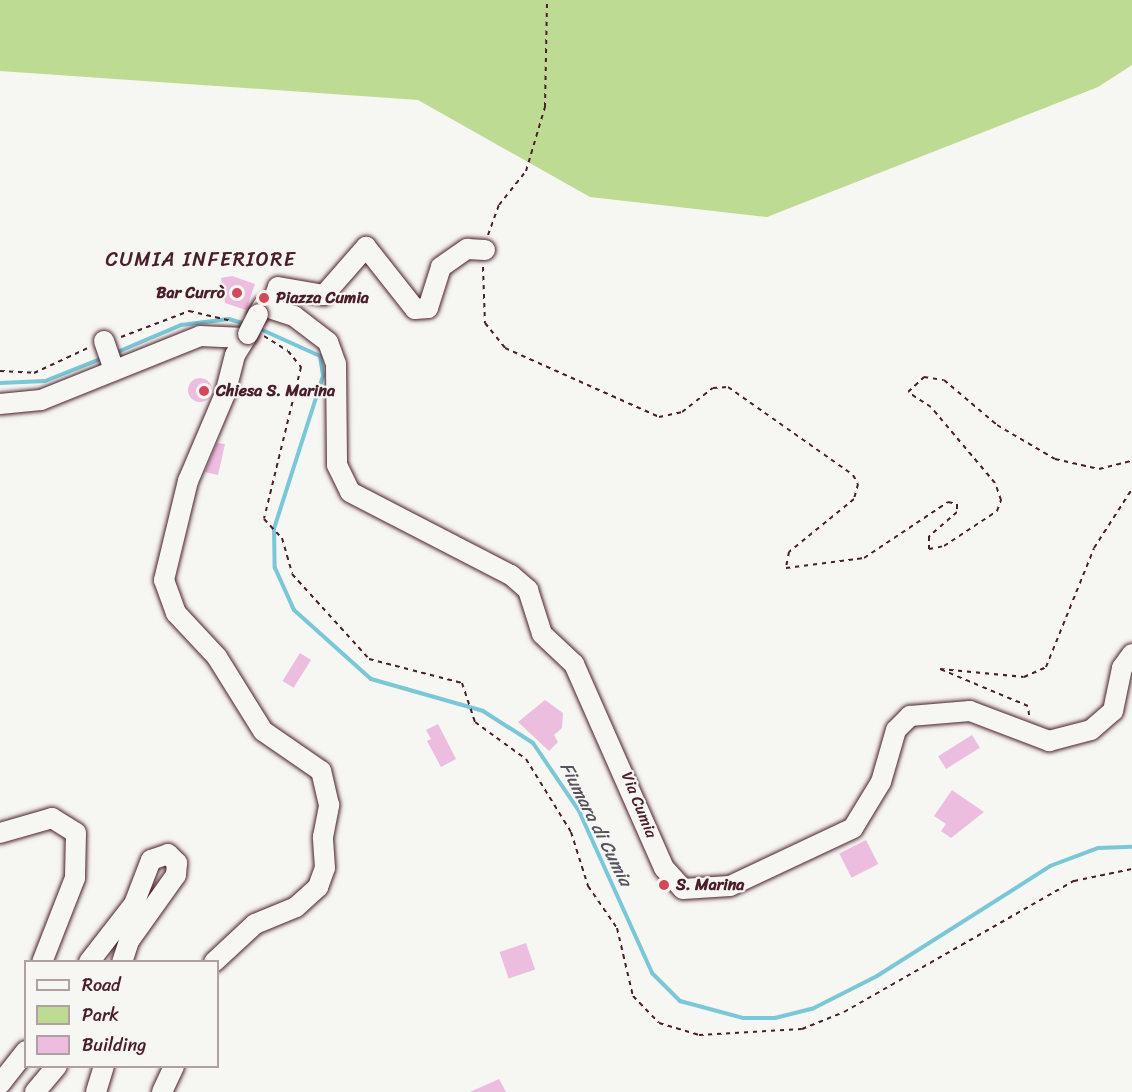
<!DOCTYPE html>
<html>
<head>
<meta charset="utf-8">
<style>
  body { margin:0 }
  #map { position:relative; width:1132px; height:1092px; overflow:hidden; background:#f6f6f2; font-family:Sriracha,sans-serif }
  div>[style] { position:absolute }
  .green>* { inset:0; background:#bedb93 }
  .stream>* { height:4px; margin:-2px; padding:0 2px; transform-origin:2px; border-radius:2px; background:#79c7d7 }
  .building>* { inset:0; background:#edbddf; transform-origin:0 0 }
  .round { border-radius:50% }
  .path>* { height:2px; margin-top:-1px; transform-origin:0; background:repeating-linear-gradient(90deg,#4a1f2b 0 4.5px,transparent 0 9px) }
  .roads { filter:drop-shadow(0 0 2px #4a1f2b) drop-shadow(0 0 2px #4a1f2b) }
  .minor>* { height:20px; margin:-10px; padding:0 10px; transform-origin:10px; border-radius:10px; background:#f6f6f2 }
  .bridges { filter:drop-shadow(0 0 2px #4a1f2b) drop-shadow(0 0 2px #4a1f2b) }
  .minor-bridge>* { height:20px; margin:-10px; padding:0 10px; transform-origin:10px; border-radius:10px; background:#f6f6f2 }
  .dots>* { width:16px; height:16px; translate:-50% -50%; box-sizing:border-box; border:3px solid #f6f6f2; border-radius:50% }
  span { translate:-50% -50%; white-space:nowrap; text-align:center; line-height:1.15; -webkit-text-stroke:4.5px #f6f6f2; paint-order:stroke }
  .poi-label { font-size:16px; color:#4a1f2b; font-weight:700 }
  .right { translate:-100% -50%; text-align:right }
  .left { translate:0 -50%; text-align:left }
  .street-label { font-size:16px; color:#4a1f2b }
  .water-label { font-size:18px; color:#58515f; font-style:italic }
  .quarter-label { font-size:20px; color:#4a1f2b; letter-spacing:1.5px }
  .legend { position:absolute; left:24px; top:960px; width:195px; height:108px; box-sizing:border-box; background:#f6f6f2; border:2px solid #b1a0a2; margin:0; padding:8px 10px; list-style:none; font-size:18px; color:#4a1f2b }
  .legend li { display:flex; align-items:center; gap:12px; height:30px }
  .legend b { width:30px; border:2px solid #b1a0a2 }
</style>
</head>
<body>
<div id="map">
  <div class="green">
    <div style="clip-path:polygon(0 0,1132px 0,1132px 65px,1098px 87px,767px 217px,590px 197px,418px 100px,0 71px)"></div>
  </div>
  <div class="stream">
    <div style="left:258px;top:328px;width:68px;rotate:24.3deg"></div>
    <div style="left:320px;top:356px;width:20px;rotate:81deg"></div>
    <div style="left:323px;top:376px;width:161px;rotate:107.8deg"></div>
    <div style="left:274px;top:529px;width:39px;rotate:89deg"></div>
    <div style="left:275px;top:568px;width:46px;rotate:65.7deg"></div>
    <div style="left:294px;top:610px;width:103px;rotate:41.9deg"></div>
    <div style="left:371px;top:679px;width:116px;rotate:15.9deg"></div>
    <div style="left:483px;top:711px;width:59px;rotate:32.6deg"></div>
    <div style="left:533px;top:743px;width:82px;rotate:55.9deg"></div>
    <div style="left:579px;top:811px;width:178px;rotate:65.7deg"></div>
    <div style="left:652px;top:973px;width:40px;rotate:45deg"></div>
    <div style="left:680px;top:1001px;width:65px;rotate:15.1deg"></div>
    <div style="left:743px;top:1018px;width:32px"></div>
    <div style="left:775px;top:1018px;width:38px;rotate:-14deg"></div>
    <div style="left:812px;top:1009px;width:73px;rotate:-26.9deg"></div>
    <div style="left:877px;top:976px;width:205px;rotate:-32.4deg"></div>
    <div style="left:1050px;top:866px;width:51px;rotate:-20.6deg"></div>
    <div style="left:1098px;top:848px;width:34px;rotate:-2deg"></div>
    <div style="left:115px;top:353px;width:72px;rotate:-23deg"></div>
    <div style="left:181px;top:325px;width:48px;rotate:-7.1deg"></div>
    <div style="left:229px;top:319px;width:17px;rotate:17deg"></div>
    <div style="left:0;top:383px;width:45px;rotate:-2.5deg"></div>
    <div style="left:45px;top:381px;width:62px;rotate:-21.6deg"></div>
  </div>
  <div class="building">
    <div style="clip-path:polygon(232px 276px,255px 284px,246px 310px,225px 303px,221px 278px)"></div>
    <div class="round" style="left:188px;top:378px;width:24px;height:24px"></div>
    <div style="clip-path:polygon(217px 443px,225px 444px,218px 475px,205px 472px)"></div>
    <div style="left:300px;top:653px;width:13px;height:33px;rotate:32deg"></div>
    <div style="clip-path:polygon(545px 700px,563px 713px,562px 728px,554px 735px,558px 742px,549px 751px,518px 722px)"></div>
    <div style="clip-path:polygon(438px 724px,456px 759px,441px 767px,427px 741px,431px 739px,426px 730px)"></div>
    <div style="left:972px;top:735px;width:15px;height:40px;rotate:58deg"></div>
    <div style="clip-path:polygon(952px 790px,984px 812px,951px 838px,941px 831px,946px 824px,934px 816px)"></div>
    <div style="left:866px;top:840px;width:27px;height:30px;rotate:63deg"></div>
    <div style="left:526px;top:943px;width:28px;height:28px;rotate:71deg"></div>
    <div style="clip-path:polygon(499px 1079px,506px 1092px,470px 1092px)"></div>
  </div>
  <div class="path">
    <div style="left:488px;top:235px;width:32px;rotate:-70deg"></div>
    <div style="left:499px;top:205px;width:43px;rotate:-51.5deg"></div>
    <div style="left:526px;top:171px;width:67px;rotate:-73.5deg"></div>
    <div style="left:545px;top:107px;width:107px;rotate:-88.9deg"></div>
    <div style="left:483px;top:267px;width:56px;rotate:88deg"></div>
    <div style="left:485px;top:323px;width:32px;rotate:51deg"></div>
    <div style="left:505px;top:348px;width:169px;rotate:24.1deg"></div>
    <div style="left:659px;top:417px;width:24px;rotate:-12deg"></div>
    <div style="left:682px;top:412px;width:39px;rotate:-38deg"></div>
    <div style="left:713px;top:388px;width:15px;rotate:-4deg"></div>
    <div style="left:728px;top:387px;width:153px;rotate:35.1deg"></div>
    <div style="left:853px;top:475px;width:10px;rotate:61deg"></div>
    <div style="left:858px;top:484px;width:16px;rotate:105deg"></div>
    <div style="left:854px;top:499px;width:84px;rotate:140.8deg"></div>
    <div style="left:789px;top:552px;width:16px;rotate:101deg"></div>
    <div style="left:786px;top:568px;width:79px;rotate:-7.3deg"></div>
    <div style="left:864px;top:558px;width:101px;rotate:-33.7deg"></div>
    <div style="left:948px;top:502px;width:9px;rotate:13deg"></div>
    <div style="left:957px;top:504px;width:8px;rotate:90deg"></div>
    <div style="left:957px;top:512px;width:37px;rotate:139deg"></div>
    <div style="left:929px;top:536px;width:13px;rotate:90deg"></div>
    <div style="left:929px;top:549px;width:15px;rotate:-11deg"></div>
    <div style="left:944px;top:546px;width:64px;rotate:-33.4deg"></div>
    <div style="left:997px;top:511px;width:12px;rotate:-70deg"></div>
    <div style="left:1001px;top:500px;width:18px;rotate:-109deg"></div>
    <div style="left:995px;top:483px;width:99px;rotate:-130.1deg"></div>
    <div style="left:931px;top:407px;width:27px;rotate:-147deg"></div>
    <div style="left:908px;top:392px;width:22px;rotate:-43deg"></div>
    <div style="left:924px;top:377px;width:20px;rotate:9deg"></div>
    <div style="left:944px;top:380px;width:70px;rotate:40.3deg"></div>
    <div style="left:997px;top:425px;width:67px;rotate:30.4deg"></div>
    <div style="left:1055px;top:459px;width:45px;rotate:12.8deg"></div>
    <div style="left:1099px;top:469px;width:34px;rotate:-14deg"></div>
    <div style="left:264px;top:336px;width:28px;rotate:32deg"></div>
    <div style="left:288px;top:351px;width:21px;rotate:51deg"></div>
    <div style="left:301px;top:367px;width:156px;rotate:103.7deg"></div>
    <div style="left:264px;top:519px;width:26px;rotate:47deg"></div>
    <div style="left:282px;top:538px;width:37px;rotate:74deg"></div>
    <div style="left:292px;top:574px;width:115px;rotate:47.8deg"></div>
    <div style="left:369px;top:659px;width:96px;rotate:14.5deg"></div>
    <div style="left:462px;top:683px;width:41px;rotate:71.6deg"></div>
    <div style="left:475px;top:722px;width:63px;rotate:36deg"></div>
    <div style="left:526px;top:759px;width:86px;rotate:58.3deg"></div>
    <div style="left:571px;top:832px;width:57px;rotate:72.5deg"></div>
    <div style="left:588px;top:886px;width:51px;rotate:55.4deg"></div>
    <div style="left:617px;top:928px;width:70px;rotate:76.8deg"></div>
    <div style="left:633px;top:996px;width:37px;rotate:46deg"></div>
    <div style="left:659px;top:1023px;width:42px;rotate:16.7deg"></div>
    <div style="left:699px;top:1035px;width:103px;rotate:-3.3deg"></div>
    <div style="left:802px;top:1029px;width:45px;rotate:-22deg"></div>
    <div style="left:844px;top:1012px;width:265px;rotate:-29.7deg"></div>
    <div style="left:1074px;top:881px;width:59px;rotate:-11.7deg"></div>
    <div style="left:121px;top:337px;width:73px;rotate:-20.9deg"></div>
    <div style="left:189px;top:311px;width:44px;rotate:13.1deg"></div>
    <div style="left:0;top:371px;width:34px;rotate:3deg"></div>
    <div style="left:34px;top:373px;width:62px;rotate:-24.9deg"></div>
    <div style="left:1029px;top:715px;width:9px;rotate:-96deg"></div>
    <div style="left:1028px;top:706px;width:95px;rotate:-157.2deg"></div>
    <div style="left:940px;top:669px;width:84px;rotate:5.4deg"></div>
    <div style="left:1024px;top:677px;width:24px;rotate:-24deg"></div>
    <div style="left:1046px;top:667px;width:128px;rotate:-68deg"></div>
    <div style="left:1094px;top:548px;width:70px;rotate:-57.2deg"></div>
  </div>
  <div class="roads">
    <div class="minor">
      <div style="left:270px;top:308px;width:22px;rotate:-69deg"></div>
      <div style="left:278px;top:287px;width:47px;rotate:9.9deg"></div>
      <div style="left:324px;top:295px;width:64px;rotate:-48.8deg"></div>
      <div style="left:366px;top:247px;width:79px;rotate:51.7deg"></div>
      <div style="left:415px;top:309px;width:13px;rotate:-4deg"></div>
      <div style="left:428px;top:308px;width:43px;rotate:-72.4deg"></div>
      <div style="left:441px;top:267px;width:32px;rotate:-35deg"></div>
      <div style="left:467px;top:249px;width:18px;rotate:3deg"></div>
      <div style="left:258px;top:314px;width:9px;rotate:-58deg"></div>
      <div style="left:263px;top:306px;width:33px;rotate:18deg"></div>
      <div style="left:294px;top:316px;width:43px;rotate:37.4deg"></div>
      <div style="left:328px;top:342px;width:23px;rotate:70deg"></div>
      <div style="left:336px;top:364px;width:101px;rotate:89.4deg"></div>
      <div style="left:337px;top:465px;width:30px;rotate:64deg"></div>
      <div style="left:350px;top:492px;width:181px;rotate:27.3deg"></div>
      <div style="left:511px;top:575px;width:23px;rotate:41deg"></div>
      <div style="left:528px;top:590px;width:46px;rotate:72.3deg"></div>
      <div style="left:542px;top:634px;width:44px;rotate:43.2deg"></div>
      <div style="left:574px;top:664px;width:223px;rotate:66.2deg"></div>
      <div style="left:664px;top:868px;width:28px;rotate:48deg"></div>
      <div style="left:683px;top:889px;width:47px;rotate:-3.7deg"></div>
      <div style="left:730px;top:886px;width:136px;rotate:-25.2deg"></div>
      <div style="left:853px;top:828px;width:54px;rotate:-58.7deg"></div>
      <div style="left:881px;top:782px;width:54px;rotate:-73.9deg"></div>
      <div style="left:896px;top:730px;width:20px;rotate:-45deg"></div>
      <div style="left:910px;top:716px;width:60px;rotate:-4.8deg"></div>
      <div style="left:970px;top:711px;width:85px;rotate:20.8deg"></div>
      <div style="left:1049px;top:741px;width:43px;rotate:-14.7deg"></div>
      <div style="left:1091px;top:730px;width:29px;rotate:-41deg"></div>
      <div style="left:1113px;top:711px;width:44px;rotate:-78.2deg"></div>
      <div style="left:1122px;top:668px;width:17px;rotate:-54deg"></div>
      <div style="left:104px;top:341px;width:31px;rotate:71deg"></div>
      <div style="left:0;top:404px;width:41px;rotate:-5.6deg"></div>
      <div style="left:41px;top:400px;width:171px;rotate:-21.9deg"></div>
      <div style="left:200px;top:336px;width:45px;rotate:2.5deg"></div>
      <div style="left:0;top:833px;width:54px;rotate:-16.1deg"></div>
      <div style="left:52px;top:818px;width:28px;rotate:32deg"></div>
      <div style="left:76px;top:833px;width:45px;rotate:91.3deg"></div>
      <div style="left:75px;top:878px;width:90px;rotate:111.4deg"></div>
      <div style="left:89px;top:962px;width:73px;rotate:-52.2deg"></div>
      <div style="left:134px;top:904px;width:47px;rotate:-68.9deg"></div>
      <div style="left:151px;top:860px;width:18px;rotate:-19deg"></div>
      <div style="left:168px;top:854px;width:13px;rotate:45deg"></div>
      <div style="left:177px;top:863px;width:12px;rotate:95deg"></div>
      <div style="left:176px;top:875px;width:81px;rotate:125.5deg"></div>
      <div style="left:129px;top:941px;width:22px;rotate:108deg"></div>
      <div style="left:214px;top:962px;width:56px;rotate:-42.8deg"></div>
      <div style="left:255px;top:924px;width:44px;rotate:-22.5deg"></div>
      <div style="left:296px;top:907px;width:30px;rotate:-42deg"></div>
      <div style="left:318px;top:887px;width:20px;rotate:-70deg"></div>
      <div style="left:325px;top:868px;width:31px;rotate:-94deg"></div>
      <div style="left:323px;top:837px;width:33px;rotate:-79deg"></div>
      <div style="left:329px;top:805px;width:35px;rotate:-103deg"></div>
      <div style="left:321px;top:771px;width:70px;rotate:-145.4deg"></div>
      <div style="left:263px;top:731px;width:87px;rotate:-121.9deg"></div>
      <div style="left:217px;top:657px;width:60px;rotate:-133deg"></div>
      <div style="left:176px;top:613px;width:35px;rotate:-110deg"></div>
      <div style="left:164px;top:580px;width:102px;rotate:-76.4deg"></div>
      <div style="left:188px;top:481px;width:95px;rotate:-67deg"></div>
      <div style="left:225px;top:394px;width:40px;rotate:-75.6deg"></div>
      <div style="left:235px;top:355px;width:25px;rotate:-58deg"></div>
      <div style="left:0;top:1084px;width:42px;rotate:-51.8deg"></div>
      <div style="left:35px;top:1092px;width:34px;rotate:-50deg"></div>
      <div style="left:96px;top:1092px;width:27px;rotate:-73deg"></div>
      <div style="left:162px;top:1092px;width:29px;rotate:-65deg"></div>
    </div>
  </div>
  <div class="bridges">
    <div class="minor-bridge">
      <div style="left:248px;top:334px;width:22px;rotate:-63deg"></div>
    </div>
  </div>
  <div class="dots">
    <div style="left:237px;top:293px;background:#d1495b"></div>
    <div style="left:264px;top:298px;background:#d1495b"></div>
    <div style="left:204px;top:391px;background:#d1495b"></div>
    <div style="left:664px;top:885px;background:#d1495b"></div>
  </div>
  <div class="poi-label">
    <span class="right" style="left:225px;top:293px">Bar Currò</span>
    <span class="left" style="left:276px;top:298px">Piazza Cumia</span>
    <span class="left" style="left:216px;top:391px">Chiesa S. Marina</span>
    <span class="left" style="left:676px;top:885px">S. Marina</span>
  </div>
  <div class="street-label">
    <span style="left:639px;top:805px;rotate:68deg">Via Cumia</span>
  </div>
  <div class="water-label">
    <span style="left:596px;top:824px;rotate:63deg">Fiumara di Cumia</span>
  </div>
  <div class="quarter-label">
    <span style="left:201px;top:259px">CUMIA INFERIORE</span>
  </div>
  <ul class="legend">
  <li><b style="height:8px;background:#f6f6f2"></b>Road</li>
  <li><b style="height:16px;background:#bedb93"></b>Park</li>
  <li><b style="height:16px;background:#edbddf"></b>Building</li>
  </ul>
</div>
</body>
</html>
